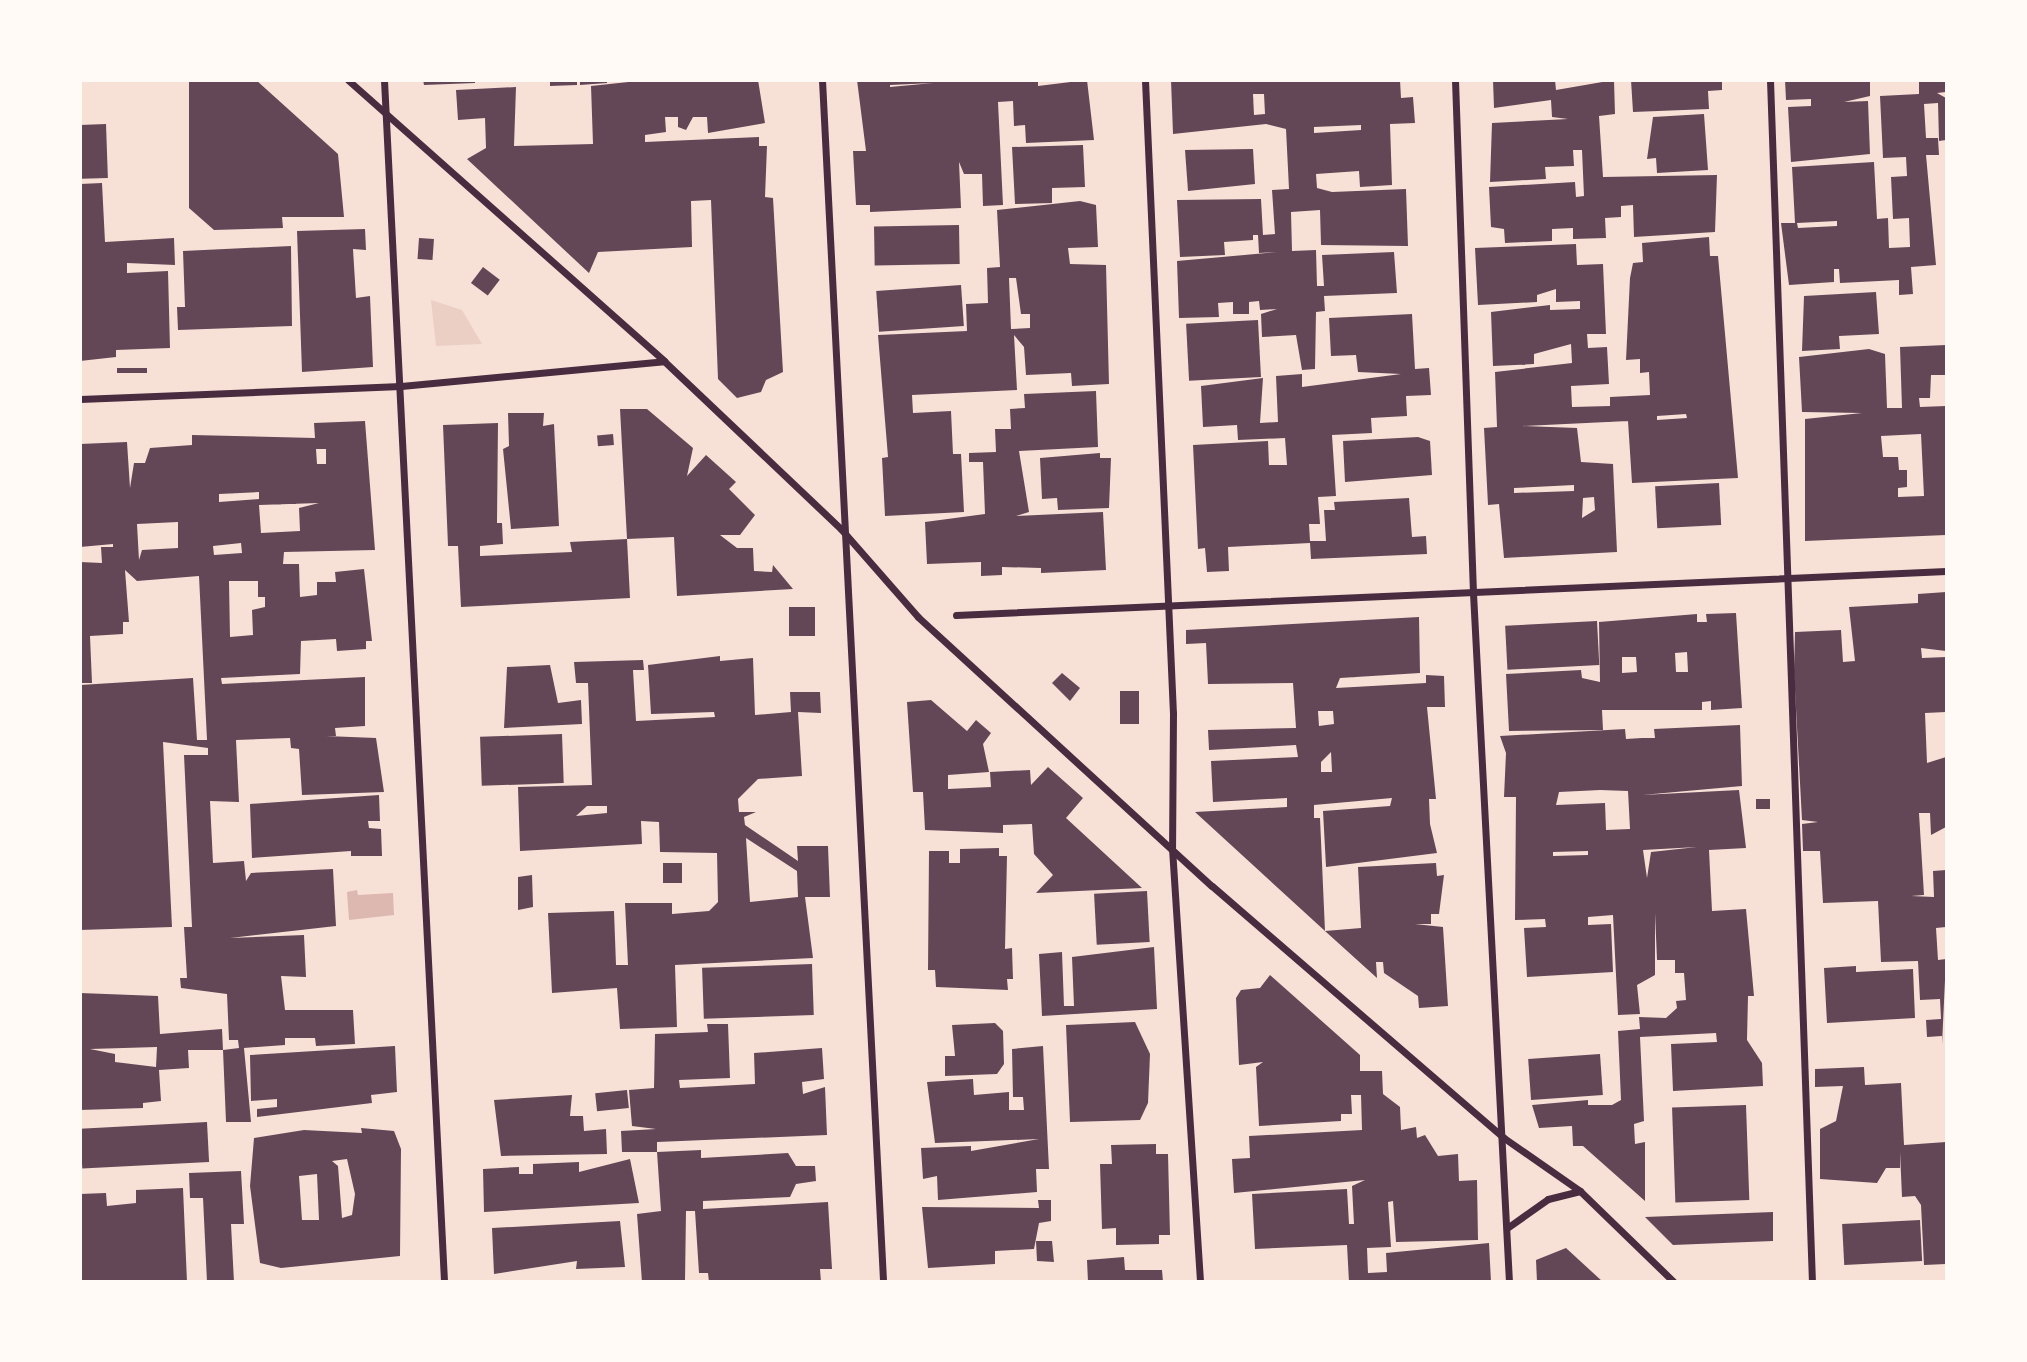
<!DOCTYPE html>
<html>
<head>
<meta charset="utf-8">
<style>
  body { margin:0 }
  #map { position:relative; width:2027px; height:1362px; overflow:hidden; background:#f7e1d7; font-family:Cabin,sans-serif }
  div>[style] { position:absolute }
  .green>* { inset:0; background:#ebcfc5 }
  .water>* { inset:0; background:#dcb8b0 }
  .building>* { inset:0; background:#644757; transform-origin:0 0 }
  .minor>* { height:7px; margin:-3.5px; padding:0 3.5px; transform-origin:3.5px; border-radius:3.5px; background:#4a2c40 }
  span { translate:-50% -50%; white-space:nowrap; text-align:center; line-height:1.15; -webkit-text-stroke:5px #fffaf5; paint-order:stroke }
  .frame { position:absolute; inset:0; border:82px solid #fffaf5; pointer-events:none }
</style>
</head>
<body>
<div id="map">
  <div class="green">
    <div style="clip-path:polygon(431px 300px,462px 310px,482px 344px,436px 346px)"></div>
  </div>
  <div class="water">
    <div style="clip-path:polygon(357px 890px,358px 895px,393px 893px,394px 915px,349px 920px,347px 892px)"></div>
  </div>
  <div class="building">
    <div style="clip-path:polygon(189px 80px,256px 80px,338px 154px,344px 217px,282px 217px,283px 228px,214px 230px,189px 208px)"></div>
    <div style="clip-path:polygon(423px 80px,475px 80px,475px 83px,424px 85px)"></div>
    <div style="clip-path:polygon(550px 80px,577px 80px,577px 85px,550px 86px)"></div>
    <div style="clip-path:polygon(580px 80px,607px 80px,607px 83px,580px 85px)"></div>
    <div style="clip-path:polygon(647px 80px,758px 80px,765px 123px,708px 133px,707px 117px,693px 117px,686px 130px,678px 127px,678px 117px,665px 117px,666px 132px,645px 135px,645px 142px,759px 137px,759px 146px,767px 146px,765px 197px,773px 198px,783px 372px,766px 380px,761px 392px,737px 398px,718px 379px,711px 200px,691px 201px,692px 247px,598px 252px,589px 273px,467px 159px,486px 148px,485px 118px,458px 120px,456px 90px,516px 87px,514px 146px,593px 144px,591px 86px)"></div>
    <div style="clip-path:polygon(evenodd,857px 80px,1038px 80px,1038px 86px,1087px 80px,1094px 140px,1026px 143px,1025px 125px,1014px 126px,1013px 101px,998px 102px,1003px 205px,983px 206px,982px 174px,964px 174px,959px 162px,961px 208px,870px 212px,870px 205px,856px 205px,853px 151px,866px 151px,857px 80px,933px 83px,890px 87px,890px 85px,933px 83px)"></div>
    <div style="clip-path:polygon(evenodd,1171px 80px,1400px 80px,1401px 98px,1413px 97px,1415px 123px,1390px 124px,1392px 185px,1360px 187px,1359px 171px,1316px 174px,1317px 188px,1332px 192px,1406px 189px,1408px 246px,1321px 245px,1320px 210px,1291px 212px,1292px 251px,1316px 250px,1317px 286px,1324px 286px,1322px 255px,1394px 252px,1397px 293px,1324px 296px,1325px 311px,1316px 312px,1315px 369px,1302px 370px,1296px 335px,1262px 337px,1261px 314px,1277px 309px,1260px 310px,1259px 301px,1249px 302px,1249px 314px,1233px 314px,1233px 302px,1218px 303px,1219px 317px,1179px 318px,1177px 261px,1278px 252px,1259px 253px,1258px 235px,1253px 235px,1253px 240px,1224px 242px,1225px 255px,1180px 257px,1177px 200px,1261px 199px,1263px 235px,1275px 234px,1272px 190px,1289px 189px,1286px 129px,1266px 124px,1173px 134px,1171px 80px,1253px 94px,1264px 94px,1265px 114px,1254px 115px,1253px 94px,1171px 80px,1361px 125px,1361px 130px,1314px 133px,1314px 127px,1361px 125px)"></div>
    <div style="clip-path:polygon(1493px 80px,1555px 80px,1556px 90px,1614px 80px,1615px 114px,1599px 116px,1603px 177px,1717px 175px,1715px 232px,1634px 237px,1633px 205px,1621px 206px,1621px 217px,1605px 218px,1606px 238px,1573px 239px,1573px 228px,1552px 229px,1552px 241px,1505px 243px,1504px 229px,1491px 227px,1489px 187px,1575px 182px,1576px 197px,1584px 196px,1582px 150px,1573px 150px,1574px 166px,1545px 167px,1546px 179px,1490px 182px,1492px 123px,1568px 119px,1552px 117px,1551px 100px,1494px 108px)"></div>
    <div style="clip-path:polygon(1631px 80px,1722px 80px,1722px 90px,1708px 91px,1709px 109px,1633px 112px)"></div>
    <div style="clip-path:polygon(1785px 80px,1870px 80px,1870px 96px,1844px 102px,1868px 101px,1870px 154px,1791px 162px,1788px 107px,1811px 106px,1811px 99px,1786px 100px)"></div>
    <div style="clip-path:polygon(evenodd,1919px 80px,1946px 80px,1946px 92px,1937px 93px,1946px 98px,1946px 140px,1939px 141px,1938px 103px,1924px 104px,1926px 138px,1938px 138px,1939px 155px,1926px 155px,1936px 265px,1911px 267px,1913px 294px,1899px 295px,1899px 280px,1840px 283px,1839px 269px,1834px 269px,1834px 282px,1789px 285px,1781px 223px,1795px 223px,1792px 167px,1874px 162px,1877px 219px,1888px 218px,1889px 248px,1910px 247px,1909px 218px,1893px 219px,1891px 177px,1907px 176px,1906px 157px,1883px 158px,1880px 96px,1919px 94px,1919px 80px,1837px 221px,1837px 226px,1798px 228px,1797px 223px,1837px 221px)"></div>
    <div style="clip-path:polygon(1704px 114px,1708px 170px,1657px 173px,1656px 158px,1647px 159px,1653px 117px)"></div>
    <div style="left:106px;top:124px;width:54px;height:26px;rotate:88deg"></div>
    <div style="clip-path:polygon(1083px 145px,1085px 187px,1052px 188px,1052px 203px,1015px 204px,1012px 147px)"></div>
    <div style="clip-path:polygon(1253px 149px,1255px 184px,1188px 191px,1185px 150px)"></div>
    <div style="clip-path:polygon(102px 183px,105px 242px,174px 238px,175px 265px,127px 263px,127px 273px,168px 271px,170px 348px,116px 350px,116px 357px,80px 361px,80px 184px)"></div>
    <div style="clip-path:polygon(evenodd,1080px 201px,1096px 205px,1098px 247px,1068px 248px,1070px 264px,1106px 265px,1109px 384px,1072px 386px,1071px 373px,1026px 375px,1024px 347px,1014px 335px,1017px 390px,912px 395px,913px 413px,951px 411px,953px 454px,961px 454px,964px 512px,885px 516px,882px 458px,888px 457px,878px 335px,967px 331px,966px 304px,988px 303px,987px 268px,1000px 267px,997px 210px,1080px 201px,1009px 278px,1016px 278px,1021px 314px,1030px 314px,1030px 328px,1011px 329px,1009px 278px)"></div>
    <div style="left:959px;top:225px;width:39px;height:85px;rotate:89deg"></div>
    <div style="clip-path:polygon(365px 229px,366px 250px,353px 249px,356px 298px,370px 296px,373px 367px,302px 372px,297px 231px)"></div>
    <div style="clip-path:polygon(evenodd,1709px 237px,1710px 256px,1718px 256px,1738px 478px,1632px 483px,1628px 421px,1522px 426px,1577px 428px,1581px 462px,1613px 464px,1617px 552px,1504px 558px,1499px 504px,1488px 505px,1484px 428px,1497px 427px,1495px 372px,1572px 363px,1571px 344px,1534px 354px,1534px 364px,1493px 366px,1491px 312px,1550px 305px,1550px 310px,1580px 309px,1580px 301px,1556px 302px,1556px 289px,1537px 295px,1537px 302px,1478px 305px,1475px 248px,1576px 244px,1577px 265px,1603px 264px,1606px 334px,1587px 334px,1588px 348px,1607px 347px,1609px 384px,1571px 386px,1572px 407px,1610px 406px,1610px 397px,1650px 395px,1649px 372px,1640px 373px,1640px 359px,1626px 360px,1630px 278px,1633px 263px,1643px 262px,1642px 243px,1709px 237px,1686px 414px,1687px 418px,1657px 420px,1657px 416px,1686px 414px,1709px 237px,1574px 485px,1574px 491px,1514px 493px,1514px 488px,1574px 485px,1709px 237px,1594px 497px,1595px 510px,1582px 518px,1583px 498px,1594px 497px)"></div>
    <div style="left:419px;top:238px;width:15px;height:21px;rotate:4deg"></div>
    <div style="clip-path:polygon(291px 246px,292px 326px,178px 330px,177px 307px,185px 307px,183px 251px)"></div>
    <div style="left:483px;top:267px;width:21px;height:20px;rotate:37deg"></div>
    <div style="left:961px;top:285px;width:41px;height:85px;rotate:86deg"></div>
    <div style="clip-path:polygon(1876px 292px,1879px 334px,1839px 336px,1840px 349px,1802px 351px,1804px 296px)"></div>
    <div style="clip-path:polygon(1412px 314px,1415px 369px,1429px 368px,1431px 395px,1406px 396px,1407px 416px,1371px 418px,1372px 433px,1332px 435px,1336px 496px,1318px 497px,1320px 524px,1309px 524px,1310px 541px,1326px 541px,1324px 510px,1335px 510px,1334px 502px,1409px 498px,1412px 537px,1426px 536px,1427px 554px,1311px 559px,1310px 543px,1228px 547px,1229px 571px,1207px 572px,1205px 548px,1198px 549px,1193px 445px,1268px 441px,1269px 465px,1287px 465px,1285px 438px,1238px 440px,1237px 425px,1203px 427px,1201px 386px,1263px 378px,1260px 423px,1278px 422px,1276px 376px,1302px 374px,1302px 387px,1401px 374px,1358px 372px,1356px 355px,1331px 356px,1329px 318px)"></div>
    <div style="left:1258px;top:320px;width:57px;height:72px;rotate:87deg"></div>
    <div style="clip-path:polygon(evenodd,1946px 345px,1946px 375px,1931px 375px,1930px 398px,1919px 398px,1920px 407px,1946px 406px,1946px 535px,1805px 541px,1805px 419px,1862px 413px,1802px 412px,1799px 357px,1869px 349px,1885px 354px,1887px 408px,1902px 408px,1900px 347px,1946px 345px,1921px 434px,1924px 496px,1898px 497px,1898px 488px,1907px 487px,1907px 470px,1899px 470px,1898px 457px,1883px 457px,1881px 436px,1921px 434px)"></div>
    <div style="left:117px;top:368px;width:30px;height:5px"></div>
    <div style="clip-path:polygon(1096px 391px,1098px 447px,1019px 451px,1029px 512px,1016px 516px,1103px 512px,1106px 570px,1041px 573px,1041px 568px,1002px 567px,1002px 575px,981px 576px,981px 562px,927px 564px,925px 522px,985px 514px,983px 462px,969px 462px,969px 453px,996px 452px,995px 429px,1011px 429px,1010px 409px,1025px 408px,1024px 394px)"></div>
    <div style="clip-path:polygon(620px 409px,647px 409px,693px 448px,687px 476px,706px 455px,736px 482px,729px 489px,755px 515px,740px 535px,720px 535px,737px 548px,753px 548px,754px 571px,772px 572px,773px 565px,793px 589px,677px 596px,674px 537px,627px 539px)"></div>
    <div style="clip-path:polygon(508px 413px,544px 413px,543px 426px,554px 424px,559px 526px,511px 529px,503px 449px,509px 446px)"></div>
    <div style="clip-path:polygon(evenodd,365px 421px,375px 550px,284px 552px,283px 564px,299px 564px,300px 597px,317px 595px,317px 582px,336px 582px,335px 572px,364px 569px,372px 641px,366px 641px,366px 649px,337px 651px,336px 639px,301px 641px,300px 674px,221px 678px,222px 684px,365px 677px,365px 726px,335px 728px,336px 736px,326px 736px,376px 738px,384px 792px,302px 795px,299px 749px,291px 748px,290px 738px,236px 740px,239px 802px,210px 801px,213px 863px,244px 861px,246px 881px,251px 873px,333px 869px,336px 926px,230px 938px,304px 935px,306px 977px,281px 976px,285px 1010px,353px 1010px,355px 1044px,316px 1046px,315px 1038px,285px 1038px,285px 1045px,244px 1048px,251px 1122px,226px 1122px,223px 1050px,239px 1048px,238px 1040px,229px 1040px,227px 994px,181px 988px,180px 978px,187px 978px,184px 927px,192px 927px,184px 755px,208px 755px,208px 748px,163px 742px,172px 927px,80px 930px,80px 685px,193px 678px,197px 740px,207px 740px,199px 576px,137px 581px,125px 570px,129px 622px,123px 622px,123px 634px,90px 636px,92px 683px,80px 683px,80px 562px,102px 563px,101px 547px,113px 547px,113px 544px,80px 547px,80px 444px,127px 442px,130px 488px,134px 463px,145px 463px,150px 448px,192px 445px,192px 435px,315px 438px,314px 423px,365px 421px,316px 449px,326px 449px,326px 464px,317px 464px,316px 449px,365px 421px,259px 492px,259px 499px,219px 502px,219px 494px,259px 492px,365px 421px,319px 503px,299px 508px,300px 531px,261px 533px,259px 505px,319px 503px,365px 421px,178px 522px,178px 548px,142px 550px,139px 560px,137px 524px,178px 522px,365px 421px,241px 543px,242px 553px,214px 555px,213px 546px,241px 543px,365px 421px,229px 581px,258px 581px,258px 597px,265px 597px,265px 607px,252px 610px,253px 635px,230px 637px,229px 581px)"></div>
    <div style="clip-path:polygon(498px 423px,497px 523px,502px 523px,503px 544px,480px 546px,480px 556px,572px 552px,570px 542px,627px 539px,630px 598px,461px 607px,458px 546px,448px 546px,443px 425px)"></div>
    <div style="left:613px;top:434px;width:11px;height:16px;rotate:85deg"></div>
    <div style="clip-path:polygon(1418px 437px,1430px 441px,1432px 475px,1345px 482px,1343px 441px)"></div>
    <div style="clip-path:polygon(1100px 453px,1100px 458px,1111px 458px,1109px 508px,1058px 510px,1057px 498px,1042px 499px,1040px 458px)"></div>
    <div style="left:1719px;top:483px;width:42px;height:64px;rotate:87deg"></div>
    <div style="clip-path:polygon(1946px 592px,1946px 651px,1921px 648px,1922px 658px,1946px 657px,1946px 712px,1925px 713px,1927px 763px,1946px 757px,1946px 827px,1931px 835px,1930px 813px,1919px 813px,1924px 895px,1911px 896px,1934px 897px,1933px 871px,1946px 870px,1946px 927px,1936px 928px,1938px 960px,1946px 959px,1942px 1045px,1942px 1036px,1927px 1037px,1926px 1020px,1941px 1019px,1940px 999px,1920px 1000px,1918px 961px,1881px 962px,1878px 901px,1823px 903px,1820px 851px,1803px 851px,1802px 824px,1818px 822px,1802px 820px,1794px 671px,1795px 632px,1841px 630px,1843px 662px,1855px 661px,1849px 607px,1918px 603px,1918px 594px)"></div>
    <div style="left:789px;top:607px;width:26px;height:29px"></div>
    <div style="clip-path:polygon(evenodd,1736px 613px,1742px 708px,1711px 710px,1711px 701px,1702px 702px,1702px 710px,1602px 710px,1603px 730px,1509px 731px,1506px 674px,1581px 670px,1582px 678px,1600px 682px,1599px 622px,1697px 614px,1697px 622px,1707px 622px,1706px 614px,1736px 613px,1687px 652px,1688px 672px,1676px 672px,1675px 653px,1687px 652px,1736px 613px,1622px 657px,1636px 657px,1637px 672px,1622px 673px,1622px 657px)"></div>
    <div style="clip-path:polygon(evenodd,1419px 617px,1420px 673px,1340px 678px,1336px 688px,1426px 683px,1426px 675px,1444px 676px,1445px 707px,1427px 707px,1436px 799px,1429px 799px,1430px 824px,1437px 853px,1326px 867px,1323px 811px,1390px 806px,1392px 798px,1314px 805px,1314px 818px,1320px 818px,1325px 931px,1195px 812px,1287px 807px,1287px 798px,1213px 802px,1211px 761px,1298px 757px,1296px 745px,1209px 750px,1208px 730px,1296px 728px,1293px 683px,1208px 684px,1206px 643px,1186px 644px,1186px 630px,1419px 617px,1318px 711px,1333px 711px,1334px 724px,1319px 726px,1318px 711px,1419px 617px,1331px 752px,1332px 772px,1321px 772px,1321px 762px,1331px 752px)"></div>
    <div style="left:1597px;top:621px;width:44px;height:92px;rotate:87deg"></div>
    <div style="clip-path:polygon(evenodd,720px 656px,720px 661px,753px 658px,755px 715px,791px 712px,790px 692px,820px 692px,821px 713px,798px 712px,802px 776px,758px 779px,738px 799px,739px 812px,756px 812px,744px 817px,745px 825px,798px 861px,797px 846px,828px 846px,830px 897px,805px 897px,813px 958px,675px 965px,677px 1027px,620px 1029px,617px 988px,552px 993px,548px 913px,614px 911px,616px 965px,628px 965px,625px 903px,672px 903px,672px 914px,709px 911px,718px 902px,717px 853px,660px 852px,659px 822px,641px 821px,642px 844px,520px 851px,518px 787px,592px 785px,588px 683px,576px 683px,574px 662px,643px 660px,644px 670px,633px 670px,636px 721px,715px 717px,714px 712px,651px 714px,648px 665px,720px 656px,587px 806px,607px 806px,607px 813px,576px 816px,587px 806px,720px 656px,746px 838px,797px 871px,798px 897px,750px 902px,746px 838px)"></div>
    <div style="clip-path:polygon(550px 665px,558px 703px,581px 700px,582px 724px,504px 728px,507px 667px)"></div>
    <div style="clip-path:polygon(1062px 673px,1080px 688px,1070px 701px,1052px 683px)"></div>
    <div style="left:1120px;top:691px;width:19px;height:33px"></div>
    <div style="clip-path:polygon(931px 700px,967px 731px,976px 720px,991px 733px,983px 744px,989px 772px,948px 775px,948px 789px,991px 787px,990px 772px,1030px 770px,1031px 785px,1048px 767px,1083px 798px,1066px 818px,1142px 888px,1036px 893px,1053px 875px,1034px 854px,1032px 824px,1003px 825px,1003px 833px,925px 830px,923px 792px,913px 792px,907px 702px)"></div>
    <div style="clip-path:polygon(evenodd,1740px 725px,1742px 786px,1642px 795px,1739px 790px,1746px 848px,1709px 850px,1712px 911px,1746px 909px,1754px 996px,1748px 996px,1747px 1040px,1762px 1063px,1763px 1086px,1673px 1091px,1671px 1044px,1717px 1042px,1716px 1033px,1640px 1037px,1644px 1121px,1634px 1124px,1635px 1144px,1645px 1142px,1645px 1201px,1583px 1146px,1573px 1146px,1572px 1126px,1539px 1128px,1532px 1105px,1588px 1100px,1588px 1105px,1612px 1105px,1621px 1100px,1618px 1031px,1640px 1029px,1639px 1017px,1666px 1018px,1677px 1008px,1676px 1001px,1686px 1000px,1684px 973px,1675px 973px,1675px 960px,1657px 960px,1655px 913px,1655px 975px,1637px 985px,1640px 1014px,1618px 1015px,1613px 915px,1588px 917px,1588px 925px,1611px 924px,1613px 972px,1527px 977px,1524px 928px,1546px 927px,1545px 919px,1515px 920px,1516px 797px,1504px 797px,1506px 753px,1500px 736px,1625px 729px,1626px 739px,1642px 738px,1655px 738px,1654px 729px,1740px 725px,1600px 790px,1628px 791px,1630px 829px,1606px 830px,1605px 803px,1556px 805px,1559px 792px,1600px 790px,1740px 725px,1697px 847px,1651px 852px,1647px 878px,1643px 850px,1697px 847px,1740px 725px,1588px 851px,1588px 855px,1553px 856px,1553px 852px,1588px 851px)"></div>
    <div style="left:562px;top:734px;width:49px;height:82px;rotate:88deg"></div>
    <div style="clip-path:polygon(379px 795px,380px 821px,368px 821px,369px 828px,381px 829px,382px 856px,351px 856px,351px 851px,252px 858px,250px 804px)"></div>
    <div style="left:1756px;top:799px;width:14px;height:10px"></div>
    <div style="clip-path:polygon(999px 848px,999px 856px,1007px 856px,1005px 949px,1012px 948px,1013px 979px,1007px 979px,1008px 990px,936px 987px,935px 970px,928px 970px,929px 851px,949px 851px,949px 863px,960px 863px,960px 849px)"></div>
    <div style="left:663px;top:863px;width:19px;height:20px"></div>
    <div style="clip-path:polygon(1436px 863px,1437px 876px,1444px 875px,1439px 914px,1431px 914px,1431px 924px,1415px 924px,1443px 927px,1448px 1006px,1419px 1008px,1418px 996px,1384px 973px,1383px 962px,1376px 962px,1377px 978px,1325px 931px,1361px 928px,1358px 867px)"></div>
    <div style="clip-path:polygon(532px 875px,533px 907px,518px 910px,518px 877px)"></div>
    <div style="left:1147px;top:891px;width:51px;height:53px;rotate:87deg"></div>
    <div style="clip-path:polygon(1154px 947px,1157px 1009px,1042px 1016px,1039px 954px,1062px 952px,1064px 1006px,1074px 1006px,1072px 957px)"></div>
    <div style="left:812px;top:964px;width:51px;height:110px;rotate:88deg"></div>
    <div style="clip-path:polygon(1856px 966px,1856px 972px,1913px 969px,1915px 1018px,1827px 1023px,1824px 968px)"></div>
    <div style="clip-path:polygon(1270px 975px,1360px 1055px,1360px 1071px,1382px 1071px,1383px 1094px,1400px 1107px,1401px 1130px,1416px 1127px,1417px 1138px,1425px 1135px,1438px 1156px,1458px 1154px,1459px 1181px,1477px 1180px,1478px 1240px,1396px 1242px,1393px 1201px,1388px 1202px,1391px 1247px,1367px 1248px,1368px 1273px,1387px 1272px,1386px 1253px,1489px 1243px,1491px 1282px,1349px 1282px,1347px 1245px,1255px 1249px,1252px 1194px,1347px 1189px,1349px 1224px,1354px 1224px,1352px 1186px,1365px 1180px,1234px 1193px,1232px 1159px,1250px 1158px,1249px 1136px,1362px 1130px,1361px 1095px,1351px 1095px,1352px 1114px,1341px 1114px,1341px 1121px,1259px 1126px,1256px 1067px,1263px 1062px,1239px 1065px,1236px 998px,1241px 990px,1260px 988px)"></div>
    <div style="clip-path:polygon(evenodd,80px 993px,158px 996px,160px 1034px,222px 1029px,223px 1050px,188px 1050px,189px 1068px,159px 1070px,161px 1101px,143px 1103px,143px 1108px,80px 1110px,80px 993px,157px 1047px,156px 1067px,115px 1062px,115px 1054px,90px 1049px,157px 1047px)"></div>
    <div style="clip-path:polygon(1135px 1022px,1150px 1054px,1148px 1103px,1140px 1120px,1070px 1122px,1066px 1025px)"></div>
    <div style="clip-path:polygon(995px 1023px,1003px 1031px,1004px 1064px,997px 1074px,945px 1076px,945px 1056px,955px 1056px,952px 1025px)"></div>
    <div style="clip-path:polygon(707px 1024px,728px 1024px,730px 1078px,679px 1080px,680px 1088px,755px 1084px,754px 1053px,822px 1048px,824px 1079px,802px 1082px,803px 1094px,825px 1087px,827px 1135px,657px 1142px,657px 1152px,701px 1150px,701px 1158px,788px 1153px,796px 1166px,815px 1166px,816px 1181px,796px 1184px,790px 1197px,703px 1201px,703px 1209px,828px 1202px,832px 1269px,820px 1269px,821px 1282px,709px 1282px,708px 1273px,699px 1273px,695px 1211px,686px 1211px,685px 1282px,642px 1282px,637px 1214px,661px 1211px,657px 1152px,622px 1152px,621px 1131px,656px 1129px,632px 1126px,629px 1090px,654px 1088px,655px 1034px,708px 1032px)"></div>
    <div style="clip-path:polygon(395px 1046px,397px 1092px,371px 1095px,372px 1103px,257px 1117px,257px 1109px,277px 1107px,277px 1099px,251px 1101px,250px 1055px)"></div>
    <div style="clip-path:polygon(1043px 1046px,1049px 1169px,1036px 1169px,1037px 1192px,938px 1200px,937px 1176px,923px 1179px,921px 1148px,971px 1146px,971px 1151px,1039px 1139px,935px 1143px,927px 1082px,973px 1079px,974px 1095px,1009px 1092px,1009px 1110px,1024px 1110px,1023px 1097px,1013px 1097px,1012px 1049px)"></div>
    <div style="left:1600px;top:1054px;width:41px;height:72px;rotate:86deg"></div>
    <div style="clip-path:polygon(1864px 1067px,1865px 1085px,1901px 1083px,1904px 1145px,1946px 1142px,1946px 1264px,1924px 1265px,1921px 1205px,1915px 1196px,1902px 1197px,1900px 1152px,1900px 1168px,1886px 1168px,1877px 1183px,1820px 1179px,1820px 1129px,1836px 1121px,1843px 1086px,1815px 1087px,1815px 1069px)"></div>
    <div style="left:627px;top:1090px;width:18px;height:32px;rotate:84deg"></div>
    <div style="clip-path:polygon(572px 1095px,570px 1116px,583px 1116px,584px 1131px,606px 1129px,607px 1154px,501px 1156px,494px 1100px)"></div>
    <div style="left:1746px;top:1105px;width:95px;height:74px;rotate:88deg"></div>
    <div style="left:207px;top:1122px;width:40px;height:127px;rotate:87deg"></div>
    <div style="clip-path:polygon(evenodd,361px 1128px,394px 1131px,401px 1149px,400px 1256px,281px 1268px,260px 1263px,250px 1186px,254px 1138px,304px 1130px,362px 1133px,361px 1128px,347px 1159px,355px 1194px,352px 1215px,342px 1218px,338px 1166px,332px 1161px,347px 1159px,361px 1128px,317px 1174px,319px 1220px,302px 1220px,299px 1176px,317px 1174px)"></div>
    <div style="clip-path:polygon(1156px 1144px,1156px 1154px,1168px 1154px,1170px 1235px,1159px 1235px,1159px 1244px,1116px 1245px,1116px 1228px,1102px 1229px,1100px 1164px,1112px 1164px,1111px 1145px)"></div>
    <div style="clip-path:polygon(630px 1159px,639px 1203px,484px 1212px,483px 1169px,519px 1167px,519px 1174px,533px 1174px,533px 1164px,579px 1162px,579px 1172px)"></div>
    <div style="clip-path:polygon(241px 1171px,244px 1224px,231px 1224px,234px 1282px,207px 1282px,203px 1198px,190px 1198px,189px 1173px)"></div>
    <div style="clip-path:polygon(183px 1188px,187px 1282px,80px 1282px,80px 1194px,106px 1193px,107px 1206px,136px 1203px,136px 1190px)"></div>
    <div style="clip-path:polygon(1038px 1200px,1051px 1200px,1051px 1221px,1039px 1223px,1034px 1249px,995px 1251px,995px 1264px,928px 1268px,922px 1207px,1039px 1208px)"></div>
    <div style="clip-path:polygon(1773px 1212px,1773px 1241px,1673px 1245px,1645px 1217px)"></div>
    <div style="left:1920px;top:1220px;width:41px;height:78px;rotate:87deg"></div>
    <div style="clip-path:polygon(620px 1221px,625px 1267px,576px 1269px,577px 1261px,494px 1274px,492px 1228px)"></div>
    <div style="clip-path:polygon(1036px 1241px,1052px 1241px,1054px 1262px,1037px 1261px)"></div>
    <div style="clip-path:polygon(1566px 1248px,1603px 1282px,1537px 1282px,1536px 1260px)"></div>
    <div style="clip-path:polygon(1124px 1257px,1125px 1270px,1162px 1270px,1163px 1282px,1088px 1282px,1087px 1260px)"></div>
  </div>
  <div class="minor">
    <div style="left:348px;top:80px;width:423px;rotate:41.6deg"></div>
    <div style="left:664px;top:361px;width:244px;rotate:43.5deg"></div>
    <div style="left:841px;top:529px;width:117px;rotate:48.8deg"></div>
    <div style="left:918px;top:617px;width:398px;rotate:42.5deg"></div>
    <div style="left:1212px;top:886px;width:386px;rotate:40.8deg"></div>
    <div style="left:1504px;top:1138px;width:93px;rotate:34.9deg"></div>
    <div style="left:1580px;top:1191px;width:131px;rotate:44.1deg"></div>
    <div style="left:384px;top:80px;width:1203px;rotate:87.14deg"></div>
    <div style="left:822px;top:80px;width:1204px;rotate:87.09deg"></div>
    <div style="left:1145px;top:80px;width:634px;rotate:87.47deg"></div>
    <div style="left:1173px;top:713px;width:135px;rotate:90.4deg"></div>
    <div style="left:1172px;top:848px;width:435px;rotate:86.3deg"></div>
    <div style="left:1455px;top:80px;width:513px;rotate:87.99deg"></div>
    <div style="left:1473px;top:593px;width:690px;rotate:87.01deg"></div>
    <div style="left:1770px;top:80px;width:1203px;rotate:88deg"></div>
    <div style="left:80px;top:399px;width:321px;rotate:-2.3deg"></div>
    <div style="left:401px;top:386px;width:264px;rotate:-5.4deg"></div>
    <div style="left:956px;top:615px;width:991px;rotate:-2.54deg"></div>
    <div style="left:1507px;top:1228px;width:50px;rotate:-35.3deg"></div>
    <div style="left:1548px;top:1199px;width:33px;rotate:-14deg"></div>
  </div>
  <div class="frame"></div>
</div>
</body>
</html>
